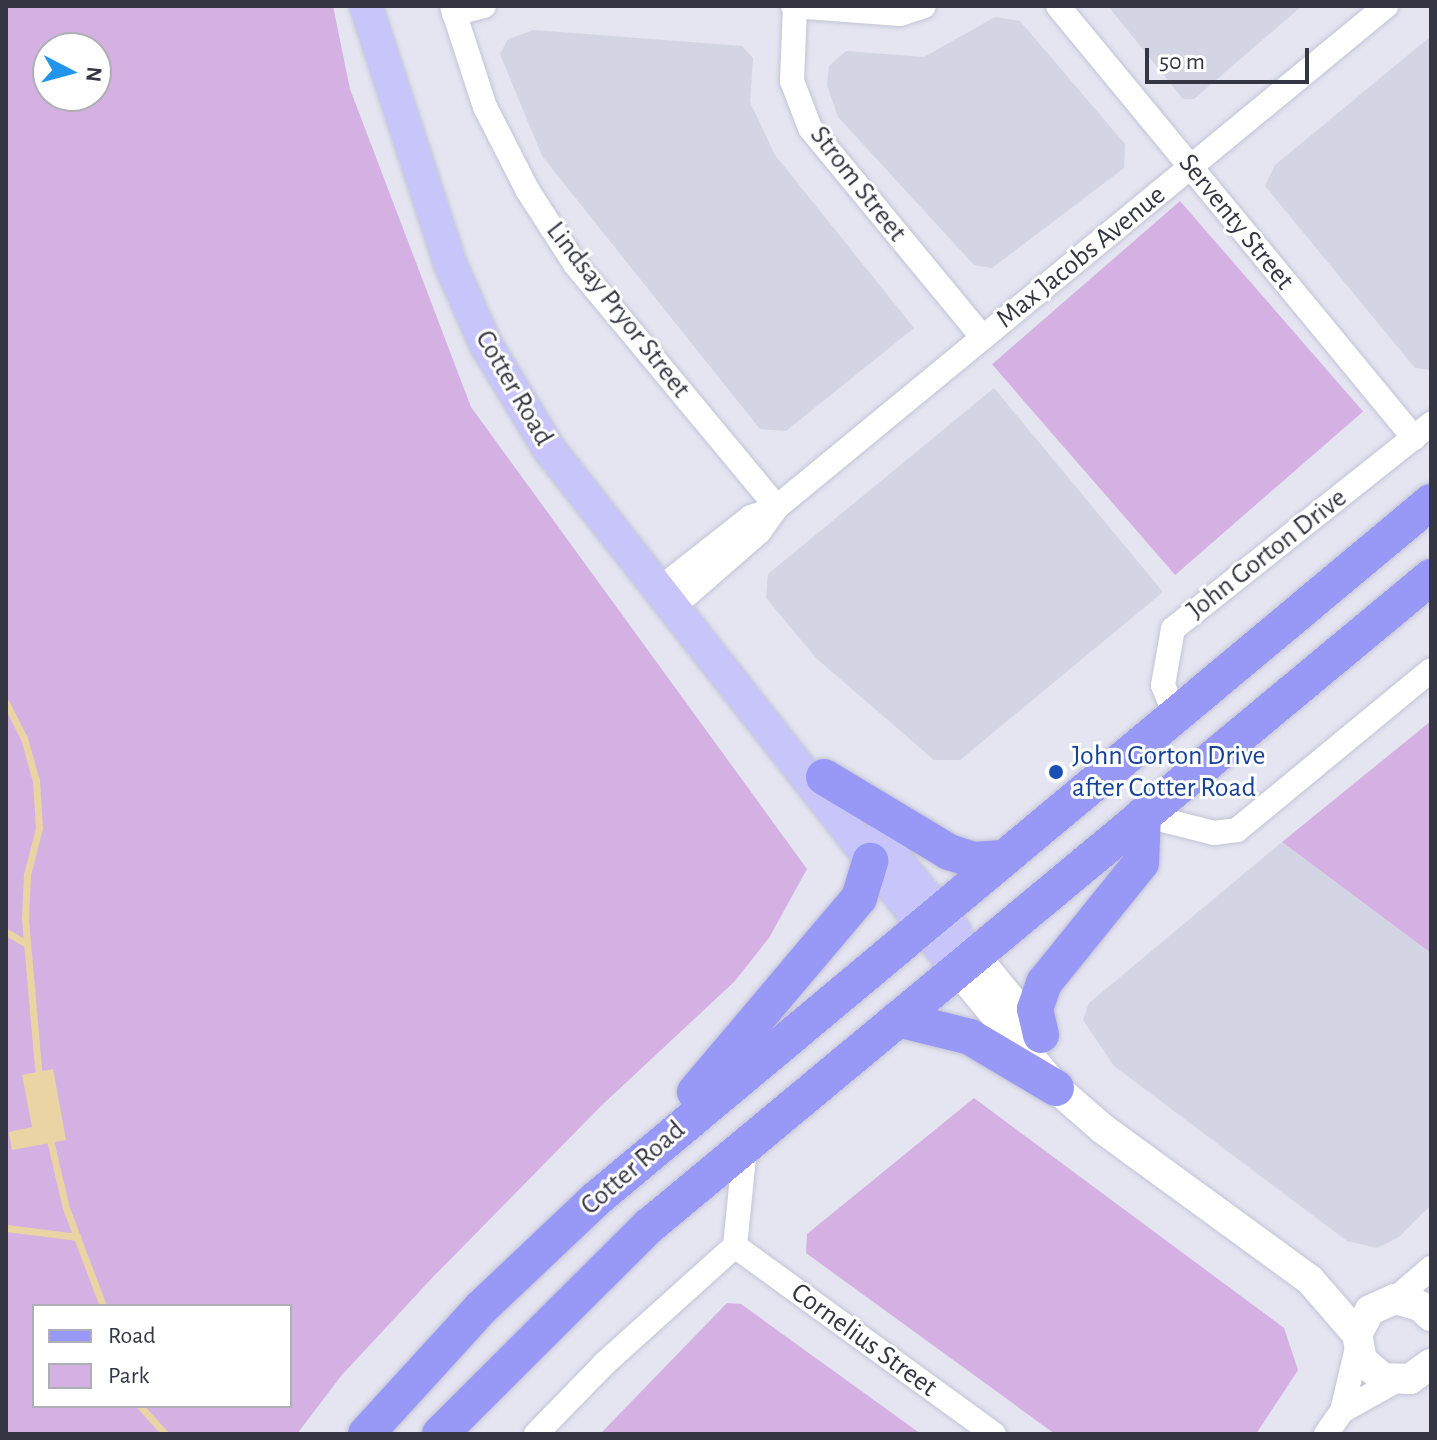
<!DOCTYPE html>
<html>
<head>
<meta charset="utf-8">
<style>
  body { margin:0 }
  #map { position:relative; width:1437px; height:1440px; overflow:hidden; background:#e4e5f1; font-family:"Alegreya Sans",sans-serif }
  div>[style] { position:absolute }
  .residential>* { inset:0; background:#d3d4e4 }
  .green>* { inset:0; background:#d5b0e3; transform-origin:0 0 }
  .water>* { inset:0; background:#ead4a4 }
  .stream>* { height:7px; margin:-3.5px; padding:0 3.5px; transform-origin:3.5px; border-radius:3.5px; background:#ead4a4 }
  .roads { filter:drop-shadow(0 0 2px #c2c3d6) drop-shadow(0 0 2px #c2c3d6) }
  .minor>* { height:24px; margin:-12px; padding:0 12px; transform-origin:12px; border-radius:12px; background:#fff }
  .tertiary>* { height:30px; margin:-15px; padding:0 15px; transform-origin:15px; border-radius:15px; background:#fff }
  .secondary>* { height:32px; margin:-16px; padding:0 16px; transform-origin:16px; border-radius:16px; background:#c7c5fa }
  .primary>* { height:36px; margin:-18px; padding:0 18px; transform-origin:18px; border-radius:18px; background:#9899f7 }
  .dots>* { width:22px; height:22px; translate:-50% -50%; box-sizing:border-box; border:4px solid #fff; border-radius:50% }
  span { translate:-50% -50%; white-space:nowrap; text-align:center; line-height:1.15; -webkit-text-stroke:6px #fff; paint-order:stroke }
  .street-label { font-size:28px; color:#353643 }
  .transit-label { font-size:28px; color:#164399 }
  .left { translate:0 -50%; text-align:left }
  .frame { position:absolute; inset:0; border:8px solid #353643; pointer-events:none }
  .legend { position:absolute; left:32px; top:1304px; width:260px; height:104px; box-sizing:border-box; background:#fff; border:2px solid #aeafb4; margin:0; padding:10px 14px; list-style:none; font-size:24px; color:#353643 }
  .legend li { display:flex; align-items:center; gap:16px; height:40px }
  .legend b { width:40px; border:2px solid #aeafb4 }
  .north { position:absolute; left:32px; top:32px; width:80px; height:80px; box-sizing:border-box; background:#fff; border:2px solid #aeafb4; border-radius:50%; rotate:96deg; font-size:22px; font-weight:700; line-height:32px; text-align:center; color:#353643 }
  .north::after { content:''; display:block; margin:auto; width:28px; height:36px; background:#2295ea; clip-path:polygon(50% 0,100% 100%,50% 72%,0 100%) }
  .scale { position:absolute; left:1145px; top:48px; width:164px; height:36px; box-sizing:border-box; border:4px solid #353643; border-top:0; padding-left:10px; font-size:24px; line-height:28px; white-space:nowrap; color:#353643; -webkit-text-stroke:6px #fff; paint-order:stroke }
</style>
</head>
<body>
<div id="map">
  <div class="residential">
    <div style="clip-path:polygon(1108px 6px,1302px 6px,1194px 99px,1183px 99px)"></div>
    <div style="clip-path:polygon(995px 17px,1020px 21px,1125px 144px,1124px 168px,992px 268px,974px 265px,838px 117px,827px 85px,829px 66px,846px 51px,924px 57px)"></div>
    <div style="clip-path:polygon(534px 30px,742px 46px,753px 58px,750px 102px,775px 155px,914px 328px,786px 431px,760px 429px,542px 156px,500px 54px,508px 39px)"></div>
    <div style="clip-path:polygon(1431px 36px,1431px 370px,1415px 368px,1265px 186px,1275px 165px)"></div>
    <div style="clip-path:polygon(994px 388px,1163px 592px,960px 760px,934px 760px,816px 658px,766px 598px,768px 574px)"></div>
    <div style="clip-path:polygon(1282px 842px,1431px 953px,1431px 1205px,1399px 1237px,1377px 1248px,1347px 1241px,1114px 1066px,1083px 1020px,1089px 1003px)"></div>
  </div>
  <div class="green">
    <div style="clip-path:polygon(evenodd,6px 6px,333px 6px,350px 89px,471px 407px,807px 869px,769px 938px,734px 982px,601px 1106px,433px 1277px,341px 1376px,297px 1434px,6px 1434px,6px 6px,48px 48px,96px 48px,96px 96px,48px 96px,48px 48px,6px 6px,34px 1306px,290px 1306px,290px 1406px,34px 1406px,34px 1306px)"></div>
    <div style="left:1180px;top:201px;width:279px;height:249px;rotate:49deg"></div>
    <div style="clip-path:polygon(1431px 721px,1431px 953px,1282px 842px)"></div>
    <div style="clip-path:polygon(974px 1098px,1284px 1328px,1298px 1370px,1256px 1434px,1055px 1434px,806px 1253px,807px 1234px)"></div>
    <div style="clip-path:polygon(727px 1303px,741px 1304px,921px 1434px,600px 1434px)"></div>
  </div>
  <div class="water">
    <div style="clip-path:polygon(53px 1069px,66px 1140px,12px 1150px,9px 1132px,32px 1127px,22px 1075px)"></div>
  </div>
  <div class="stream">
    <div style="left:6px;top:703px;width:39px;rotate:63deg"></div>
    <div style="left:24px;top:738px;width:45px;rotate:74.4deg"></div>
    <div style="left:36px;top:781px;width:47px;rotate:86.3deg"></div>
    <div style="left:39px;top:828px;width:49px;rotate:104.3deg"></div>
    <div style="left:27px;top:875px;width:44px;rotate:92.6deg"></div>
    <div style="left:25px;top:919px;width:162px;rotate:85deg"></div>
    <div style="left:6px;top:932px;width:24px;rotate:30deg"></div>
    <div style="left:49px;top:1136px;width:74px;rotate:76.7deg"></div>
    <div style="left:66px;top:1208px;width:105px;rotate:69.3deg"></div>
    <div style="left:6px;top:1228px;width:72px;rotate:7.2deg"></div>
    <div style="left:140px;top:1406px;width:38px;rotate:48deg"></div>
  </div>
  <div class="roads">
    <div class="minor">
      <div style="left:452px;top:6px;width:106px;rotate:71.9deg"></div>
      <div style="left:485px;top:107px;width:94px;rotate:62.9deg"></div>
      <div style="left:528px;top:191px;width:87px;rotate:57.2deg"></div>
      <div style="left:575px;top:264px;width:316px;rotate:50.3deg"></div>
      <div style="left:793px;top:6px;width:107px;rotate:4.3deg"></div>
      <div style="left:900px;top:14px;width:25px;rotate:-18deg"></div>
      <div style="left:795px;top:6px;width:75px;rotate:92.3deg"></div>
      <div style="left:792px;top:81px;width:50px;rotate:69deg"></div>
      <div style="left:810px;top:128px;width:272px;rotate:50.5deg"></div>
      <div style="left:1058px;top:6px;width:560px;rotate:50.51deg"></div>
      <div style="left:454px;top:14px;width:31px;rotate:-15deg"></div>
      <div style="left:657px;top:591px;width:120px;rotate:-38.2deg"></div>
      <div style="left:751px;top:517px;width:21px;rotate:-19deg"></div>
      <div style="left:672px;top:608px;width:116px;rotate:-41.1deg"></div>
      <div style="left:759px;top:532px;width:31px;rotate:-54deg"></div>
      <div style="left:777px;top:507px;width:789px;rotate:-39.44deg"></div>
      <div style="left:1175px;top:715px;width:32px;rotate:-112deg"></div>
      <div style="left:1163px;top:685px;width:57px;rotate:-79.9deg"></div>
      <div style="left:1173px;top:629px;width:330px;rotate:-38.5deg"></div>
      <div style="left:1143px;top:815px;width:73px;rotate:14.2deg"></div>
      <div style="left:1214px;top:833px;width:23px;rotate:-7deg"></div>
      <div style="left:1237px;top:830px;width:251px;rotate:-39.5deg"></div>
      <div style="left:735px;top:1246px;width:320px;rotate:36deg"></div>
      <div style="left:1395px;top:1299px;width:48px;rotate:-40.7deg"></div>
      <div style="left:1342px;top:1411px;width:62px;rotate:-29.1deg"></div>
      <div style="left:536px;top:1434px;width:99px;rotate:-45.8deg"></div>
      <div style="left:605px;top:1363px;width:175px;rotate:-42deg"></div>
      <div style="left:735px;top:1246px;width:100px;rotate:-84.2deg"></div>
      <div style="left:1326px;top:1434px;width:28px;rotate:-55deg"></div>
      <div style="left:1342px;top:1411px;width:65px;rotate:-76.6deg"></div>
    </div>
    <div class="tertiary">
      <div style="left:975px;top:956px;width:106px;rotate:50.7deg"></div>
      <div style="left:958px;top:970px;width:153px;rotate:50.3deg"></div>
      <div style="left:1056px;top:1088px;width:62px;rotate:41.1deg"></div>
      <div style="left:1103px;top:1129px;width:256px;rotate:36.1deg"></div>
      <div style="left:1310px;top:1280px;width:72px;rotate:49deg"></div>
      <div style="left:1431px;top:1316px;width:15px;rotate:-138deg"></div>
      <div style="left:1420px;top:1306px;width:26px;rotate:-164deg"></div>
      <div style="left:1395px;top:1299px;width:27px;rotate:156deg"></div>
      <div style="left:1370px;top:1310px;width:27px;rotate:118deg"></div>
      <div style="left:1357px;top:1334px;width:26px;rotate:79deg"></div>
      <div style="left:1362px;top:1360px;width:28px;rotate:41deg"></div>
      <div style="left:1383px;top:1378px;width:27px;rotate:2deg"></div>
      <div style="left:1410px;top:1379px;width:26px;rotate:-36deg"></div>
    </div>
    <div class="secondary">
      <div style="left:366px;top:6px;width:274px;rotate:71.9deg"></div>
      <div style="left:451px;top:266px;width:86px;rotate:66.1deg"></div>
      <div style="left:486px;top:345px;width:122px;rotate:58.8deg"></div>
      <div style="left:549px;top:449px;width:662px;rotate:51.87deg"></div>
      <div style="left:878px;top:838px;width:122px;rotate:50.7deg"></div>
    </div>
    <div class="primary">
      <div style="left:824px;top:777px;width:146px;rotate:31deg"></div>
      <div style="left:949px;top:852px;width:26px;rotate:18deg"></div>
      <div style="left:974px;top:860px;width:29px;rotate:-4deg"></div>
      <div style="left:898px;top:1019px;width:74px;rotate:14deg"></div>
      <div style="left:970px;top:1037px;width:100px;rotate:30.7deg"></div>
      <div style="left:1041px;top:1035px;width:27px;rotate:-103deg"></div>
      <div style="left:1035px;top:1009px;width:28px;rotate:-71deg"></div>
      <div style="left:1044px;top:983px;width:154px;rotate:-51.1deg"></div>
      <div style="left:1141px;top:863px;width:48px;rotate:-87.6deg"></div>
      <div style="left:695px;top:1092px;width:254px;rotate:-49.8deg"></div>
      <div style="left:859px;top:898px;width:39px;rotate:-73deg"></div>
      <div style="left:366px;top:1434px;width:172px;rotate:-47.6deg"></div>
      <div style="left:482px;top:1307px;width:156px;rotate:-43.4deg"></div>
      <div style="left:595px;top:1200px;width:1089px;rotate:-39.86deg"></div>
      <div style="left:440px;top:1434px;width:295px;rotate:-44.9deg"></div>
      <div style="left:649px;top:1226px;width:1016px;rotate:-39.69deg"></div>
    </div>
  </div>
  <div class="dots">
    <div style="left:1056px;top:772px;background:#1a4fb4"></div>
  </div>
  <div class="street-label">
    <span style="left:858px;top:184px;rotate:52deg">Strom Street</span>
    <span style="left:1236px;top:222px;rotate:51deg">Serventy Street</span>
    <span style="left:1081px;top:257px;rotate:-39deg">Max Jacobs Avenue</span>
    <span style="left:618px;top:310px;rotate:52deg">Lindsay Pryor Street</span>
    <span style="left:514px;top:388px;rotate:60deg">Cotter Road</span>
    <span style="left:1267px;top:554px;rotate:-38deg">John Gorton Drive</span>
    <span style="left:633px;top:1168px;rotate:-41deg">Cotter Road</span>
    <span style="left:864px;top:1340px;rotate:36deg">Cornelius Street</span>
  </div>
  <div class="transit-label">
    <span class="left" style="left:1072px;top:772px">John Gorton Drive<br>after Cotter Road</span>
  </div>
  <div class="frame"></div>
  <ul class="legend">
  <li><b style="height:10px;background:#9899f7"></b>Road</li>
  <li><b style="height:22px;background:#d5b0e3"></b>Park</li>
  </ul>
  <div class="north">N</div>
  <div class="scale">50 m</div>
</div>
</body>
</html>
